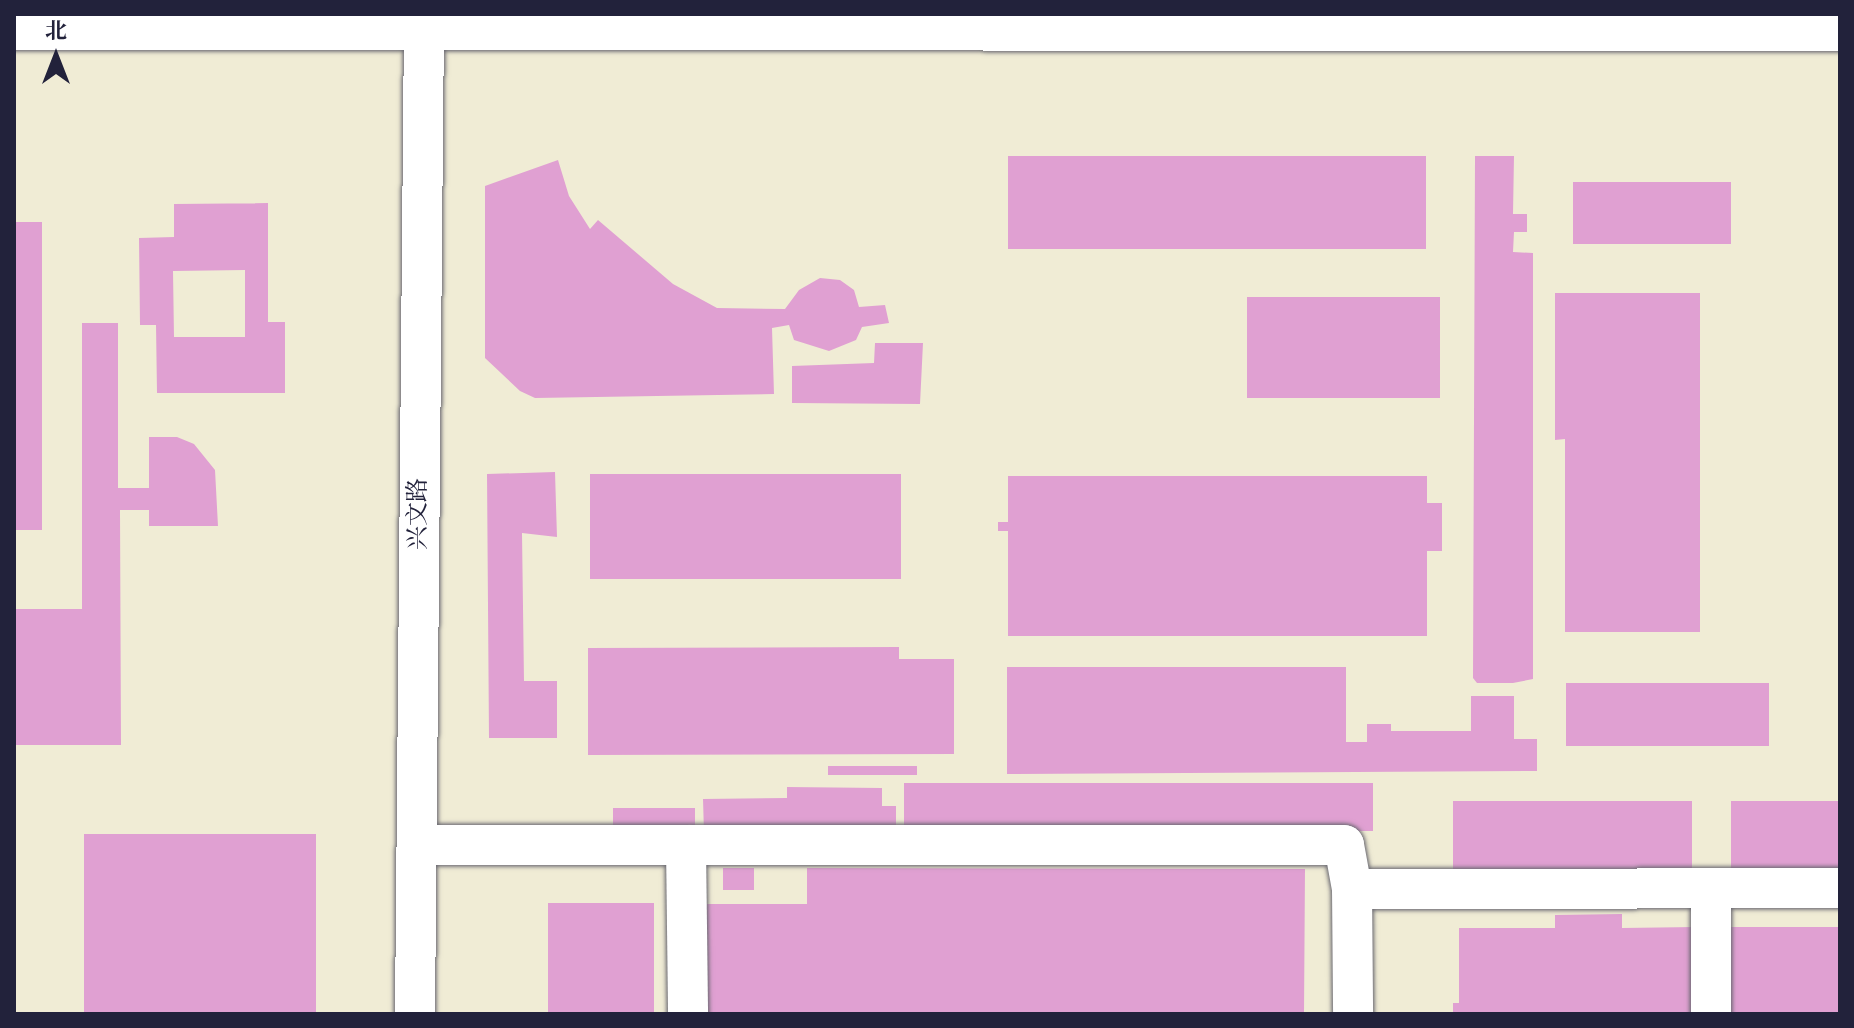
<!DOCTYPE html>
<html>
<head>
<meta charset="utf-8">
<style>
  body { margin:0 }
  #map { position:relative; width:1854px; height:1028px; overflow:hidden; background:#f0ecd5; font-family:"IM FELL English","Noto Serif SC",serif }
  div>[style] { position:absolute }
  .building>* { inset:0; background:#e0a0d2; transform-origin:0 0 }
  .roads { filter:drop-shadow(0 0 2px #6a6971) drop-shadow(0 0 2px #6a6971) }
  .minor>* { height:40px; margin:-20px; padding:0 20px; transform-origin:20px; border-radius:20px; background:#fff }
  .major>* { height:44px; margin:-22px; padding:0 22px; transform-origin:22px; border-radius:22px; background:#fff }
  span { translate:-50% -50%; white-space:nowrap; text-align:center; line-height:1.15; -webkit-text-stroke:6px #fff; paint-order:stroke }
  .street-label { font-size:24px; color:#22223b }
  .frame { position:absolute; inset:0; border:16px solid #22223b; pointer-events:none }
  .north { position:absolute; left:16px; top:16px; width:80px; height:80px; -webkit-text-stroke:6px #fff; paint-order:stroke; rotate:0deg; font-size:22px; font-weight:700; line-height:32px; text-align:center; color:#22223b }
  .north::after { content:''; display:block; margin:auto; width:28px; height:36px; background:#22223b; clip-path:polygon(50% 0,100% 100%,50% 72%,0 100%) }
</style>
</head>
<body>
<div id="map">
  <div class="building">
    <div style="left:1008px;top:156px;width:418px;height:93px"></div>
    <div style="clip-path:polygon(1475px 156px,1514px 156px,1513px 214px,1527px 214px,1527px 232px,1514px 232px,1513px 252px,1533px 253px,1533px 679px,1513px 683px,1477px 683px,1473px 678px)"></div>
    <div style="clip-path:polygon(558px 160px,569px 196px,590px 229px,598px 220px,673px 284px,717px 308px,785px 309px,799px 290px,820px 278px,840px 280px,854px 290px,859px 307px,885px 305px,889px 323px,862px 327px,856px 340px,829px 351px,794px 340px,789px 325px,772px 328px,774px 394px,535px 398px,520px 391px,485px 358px,485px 186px)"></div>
    <div style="left:1573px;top:182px;width:158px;height:62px"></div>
    <div style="clip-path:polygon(evenodd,268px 203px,268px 322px,285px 322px,285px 393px,157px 393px,156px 325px,140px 325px,139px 238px,174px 237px,174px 204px,268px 203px,245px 270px,245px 337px,174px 337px,173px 271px,245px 270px)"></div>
    <div style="left:14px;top:222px;width:28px;height:308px"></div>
    <div style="clip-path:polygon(1555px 293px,1700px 293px,1700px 632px,1565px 632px,1565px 439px,1555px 440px)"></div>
    <div style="left:1247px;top:297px;width:193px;height:101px"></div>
    <div style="clip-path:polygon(82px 323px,118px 323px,118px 488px,149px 488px,149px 437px,177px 437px,194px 444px,215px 470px,218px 526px,149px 526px,149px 510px,120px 510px,121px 745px,14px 745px,14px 609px,82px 609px)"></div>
    <div style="clip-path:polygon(875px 343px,923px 343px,920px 404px,792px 403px,792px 366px,874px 363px)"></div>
    <div style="clip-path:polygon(555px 472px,557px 537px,522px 533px,524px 681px,557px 681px,557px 738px,489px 738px,487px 474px)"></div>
    <div style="left:590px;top:474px;width:311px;height:105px"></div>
    <div style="clip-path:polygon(1008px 476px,1427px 476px,1427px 503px,1442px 503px,1442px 551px,1427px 551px,1427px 636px,1008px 636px,1008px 531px,998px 531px,998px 522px,1008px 522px)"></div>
    <div style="clip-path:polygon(899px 647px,899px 659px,954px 659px,954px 754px,588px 755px,588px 648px)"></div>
    <div style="clip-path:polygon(1007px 667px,1346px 667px,1346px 742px,1367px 742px,1367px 724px,1391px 724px,1391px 731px,1471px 731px,1471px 696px,1514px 696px,1514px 739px,1537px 739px,1537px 771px,1007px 774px)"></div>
    <div style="left:1769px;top:683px;width:63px;height:203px;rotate:90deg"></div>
    <div style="left:828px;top:766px;width:89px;height:9px"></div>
    <div style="left:904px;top:783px;width:469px;height:48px"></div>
    <div style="clip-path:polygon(787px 787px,882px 788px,882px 806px,896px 806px,896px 825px,787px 825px,787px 833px,704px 833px,703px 799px,787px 798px)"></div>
    <div style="left:1453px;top:801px;width:239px;height:74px"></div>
    <div style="left:1731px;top:801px;width:109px;height:76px"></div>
    <div style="left:613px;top:808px;width:82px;height:26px"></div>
    <div style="left:316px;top:834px;width:180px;height:232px;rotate:90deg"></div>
    <div style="left:723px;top:868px;width:31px;height:22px"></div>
    <div style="clip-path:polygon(807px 868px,1305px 869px,1304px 1014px,704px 1014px,704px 904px,807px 904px)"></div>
    <div style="left:548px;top:903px;width:106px;height:111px"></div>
    <div style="clip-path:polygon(1622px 914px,1622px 928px,1695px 927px,1695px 1014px,1453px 1014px,1453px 1003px,1459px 1003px,1459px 928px,1555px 928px,1555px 915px)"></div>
    <div style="left:1730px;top:927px;width:110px;height:87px"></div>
  </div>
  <div class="roads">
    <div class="minor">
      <div style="left:417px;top:845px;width:927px"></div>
      <div style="left:1344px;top:845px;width:45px;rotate:79.7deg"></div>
      <div style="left:1352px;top:889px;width:125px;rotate:89.5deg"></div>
      <div style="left:686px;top:845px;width:169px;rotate:89.3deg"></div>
      <div style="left:1711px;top:888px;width:126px;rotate:90deg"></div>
      <div style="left:1352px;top:889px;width:488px;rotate:-0.1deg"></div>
      <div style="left:415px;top:1014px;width:1000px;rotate:-89.48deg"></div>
    </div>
    <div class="major">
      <div style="left:14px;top:28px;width:1826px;rotate:0.03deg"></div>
    </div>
  </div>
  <div class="street-label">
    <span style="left:419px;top:514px;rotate:-90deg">兴文路</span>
  </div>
  <div class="frame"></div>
  <div class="north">北</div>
</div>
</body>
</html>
